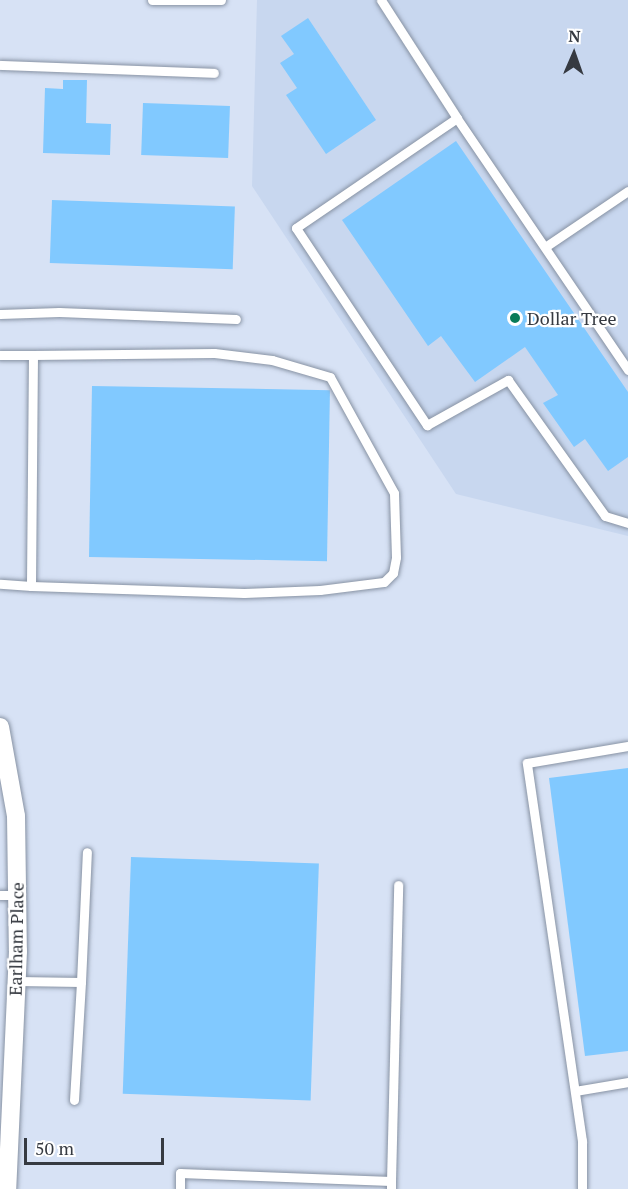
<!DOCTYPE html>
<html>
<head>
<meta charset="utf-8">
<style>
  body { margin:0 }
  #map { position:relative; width:628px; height:1189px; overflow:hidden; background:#d7e2f5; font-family:"PT Serif",serif }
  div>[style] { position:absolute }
  .built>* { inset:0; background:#c8d7ef }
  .building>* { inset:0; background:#81c9ff; transform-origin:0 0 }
  .roads { filter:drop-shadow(0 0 2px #8792a3) drop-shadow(0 0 2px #8792a3) }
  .lane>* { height:9px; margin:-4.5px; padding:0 4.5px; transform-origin:4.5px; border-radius:4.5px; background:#fff }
  .street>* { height:18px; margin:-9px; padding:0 9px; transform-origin:9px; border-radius:9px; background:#fff }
  .dots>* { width:16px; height:16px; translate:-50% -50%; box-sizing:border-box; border:3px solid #fff; border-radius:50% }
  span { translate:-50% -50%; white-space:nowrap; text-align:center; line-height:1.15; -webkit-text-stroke:4.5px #fff; paint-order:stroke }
  .poi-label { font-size:18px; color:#363a41 }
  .left { translate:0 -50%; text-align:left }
  .street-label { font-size:18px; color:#363a41 }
  .north { position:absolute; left:544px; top:24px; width:60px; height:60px; -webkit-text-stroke:4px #fff; paint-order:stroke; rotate:2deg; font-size:16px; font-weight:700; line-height:24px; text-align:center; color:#363a41 }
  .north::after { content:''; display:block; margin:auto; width:21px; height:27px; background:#363a41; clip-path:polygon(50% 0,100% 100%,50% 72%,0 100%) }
  .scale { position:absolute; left:24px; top:1138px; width:140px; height:27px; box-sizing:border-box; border:3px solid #363a41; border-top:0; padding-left:8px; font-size:18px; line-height:21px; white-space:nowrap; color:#363a41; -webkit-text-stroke:4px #fff; paint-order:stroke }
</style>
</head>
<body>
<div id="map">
  <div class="built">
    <div style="clip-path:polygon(257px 0,628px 0,628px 536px,456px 494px,252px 186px)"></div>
  </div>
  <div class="building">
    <div style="clip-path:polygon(308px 18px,376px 120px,326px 154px,286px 95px,297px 88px,280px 63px,294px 54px,281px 36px)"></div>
    <div style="clip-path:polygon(63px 80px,87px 80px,86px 123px,111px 124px,110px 155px,43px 153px,45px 88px,63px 89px)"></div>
    <div style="left:143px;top:103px;width:87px;height:52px;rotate:2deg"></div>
    <div style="clip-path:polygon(456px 141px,628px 392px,628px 457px,608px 471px,585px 439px,574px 447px,543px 403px,558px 395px,525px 347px,475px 382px,441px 336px,428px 346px,342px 220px)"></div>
    <div style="left:52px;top:200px;width:183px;height:63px;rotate:2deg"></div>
    <div style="left:92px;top:386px;width:238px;height:171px;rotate:1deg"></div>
    <div style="clip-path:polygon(628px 768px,628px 1051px,585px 1056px,549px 778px)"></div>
    <div style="left:131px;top:857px;width:188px;height:237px;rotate:2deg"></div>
  </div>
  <div class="roads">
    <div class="lane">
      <div style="left:152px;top:0;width:69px"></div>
      <div style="left:381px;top:0;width:140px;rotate:57.2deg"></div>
      <div style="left:0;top:65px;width:214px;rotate:2.1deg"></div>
      <div style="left:545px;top:247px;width:100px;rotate:-34deg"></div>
      <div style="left:0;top:314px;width:59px;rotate:-1.9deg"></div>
      <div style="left:59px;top:312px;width:177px;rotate:2.3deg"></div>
      <div style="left:0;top:355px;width:33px"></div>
      <div style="left:33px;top:355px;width:231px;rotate:90.5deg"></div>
      <div style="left:31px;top:586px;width:31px;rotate:-176deg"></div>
      <div style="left:628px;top:370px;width:305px;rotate:-124.2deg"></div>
      <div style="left:457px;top:118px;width:195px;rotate:145.7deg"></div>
      <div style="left:296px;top:228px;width:237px;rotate:56.4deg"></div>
      <div style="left:427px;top:425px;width:93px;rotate:-29.1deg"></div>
      <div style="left:508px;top:380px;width:167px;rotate:54.5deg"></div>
      <div style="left:605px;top:516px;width:24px;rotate:17deg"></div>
      <div style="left:31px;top:586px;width:213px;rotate:1.9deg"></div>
      <div style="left:244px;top:593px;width:76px;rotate:-2.3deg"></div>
      <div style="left:320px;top:590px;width:64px;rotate:-7.1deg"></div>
      <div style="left:384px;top:582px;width:13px;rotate:-45deg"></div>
      <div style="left:393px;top:573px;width:16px;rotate:-79deg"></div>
      <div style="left:396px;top:557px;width:64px;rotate:-91.8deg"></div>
      <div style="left:394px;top:493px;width:132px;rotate:-118.9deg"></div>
      <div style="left:330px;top:377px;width:60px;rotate:-163.7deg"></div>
      <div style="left:272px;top:360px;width:58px;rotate:-173.1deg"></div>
      <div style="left:214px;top:353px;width:181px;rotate:179.4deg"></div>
      <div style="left:0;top:895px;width:17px"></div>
      <div style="left:17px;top:981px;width:64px;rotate:0.9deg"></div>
      <div style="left:81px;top:982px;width:130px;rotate:-87.4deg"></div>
      <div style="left:575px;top:1091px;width:54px;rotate:-9.6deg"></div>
      <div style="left:74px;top:1100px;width:118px;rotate:-86.6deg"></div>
      <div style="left:391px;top:1181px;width:296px;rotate:-88.6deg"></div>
      <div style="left:180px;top:1189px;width:16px;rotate:-90deg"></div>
      <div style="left:180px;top:1173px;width:211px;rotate:2.2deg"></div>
      <div style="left:391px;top:1181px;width:8px;rotate:90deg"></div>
      <div style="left:582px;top:1189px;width:48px;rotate:-90deg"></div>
      <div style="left:582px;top:1141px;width:382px;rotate:-98.3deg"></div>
      <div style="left:527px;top:763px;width:102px;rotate:-9.6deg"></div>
    </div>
    <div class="street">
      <div style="left:0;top:727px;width:90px;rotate:79.8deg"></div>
      <div style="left:16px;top:816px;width:135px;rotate:89.2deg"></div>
      <div style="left:18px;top:951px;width:238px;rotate:92.6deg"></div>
    </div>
  </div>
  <div class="dots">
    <div style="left:515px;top:318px;background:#097b58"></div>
  </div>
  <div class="poi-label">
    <span class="left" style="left:527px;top:318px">Dollar Tree</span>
  </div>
  <div class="street-label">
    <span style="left:16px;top:939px;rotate:-89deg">Earlham Place</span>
  </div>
  <div class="north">N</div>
  <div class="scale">50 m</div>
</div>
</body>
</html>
